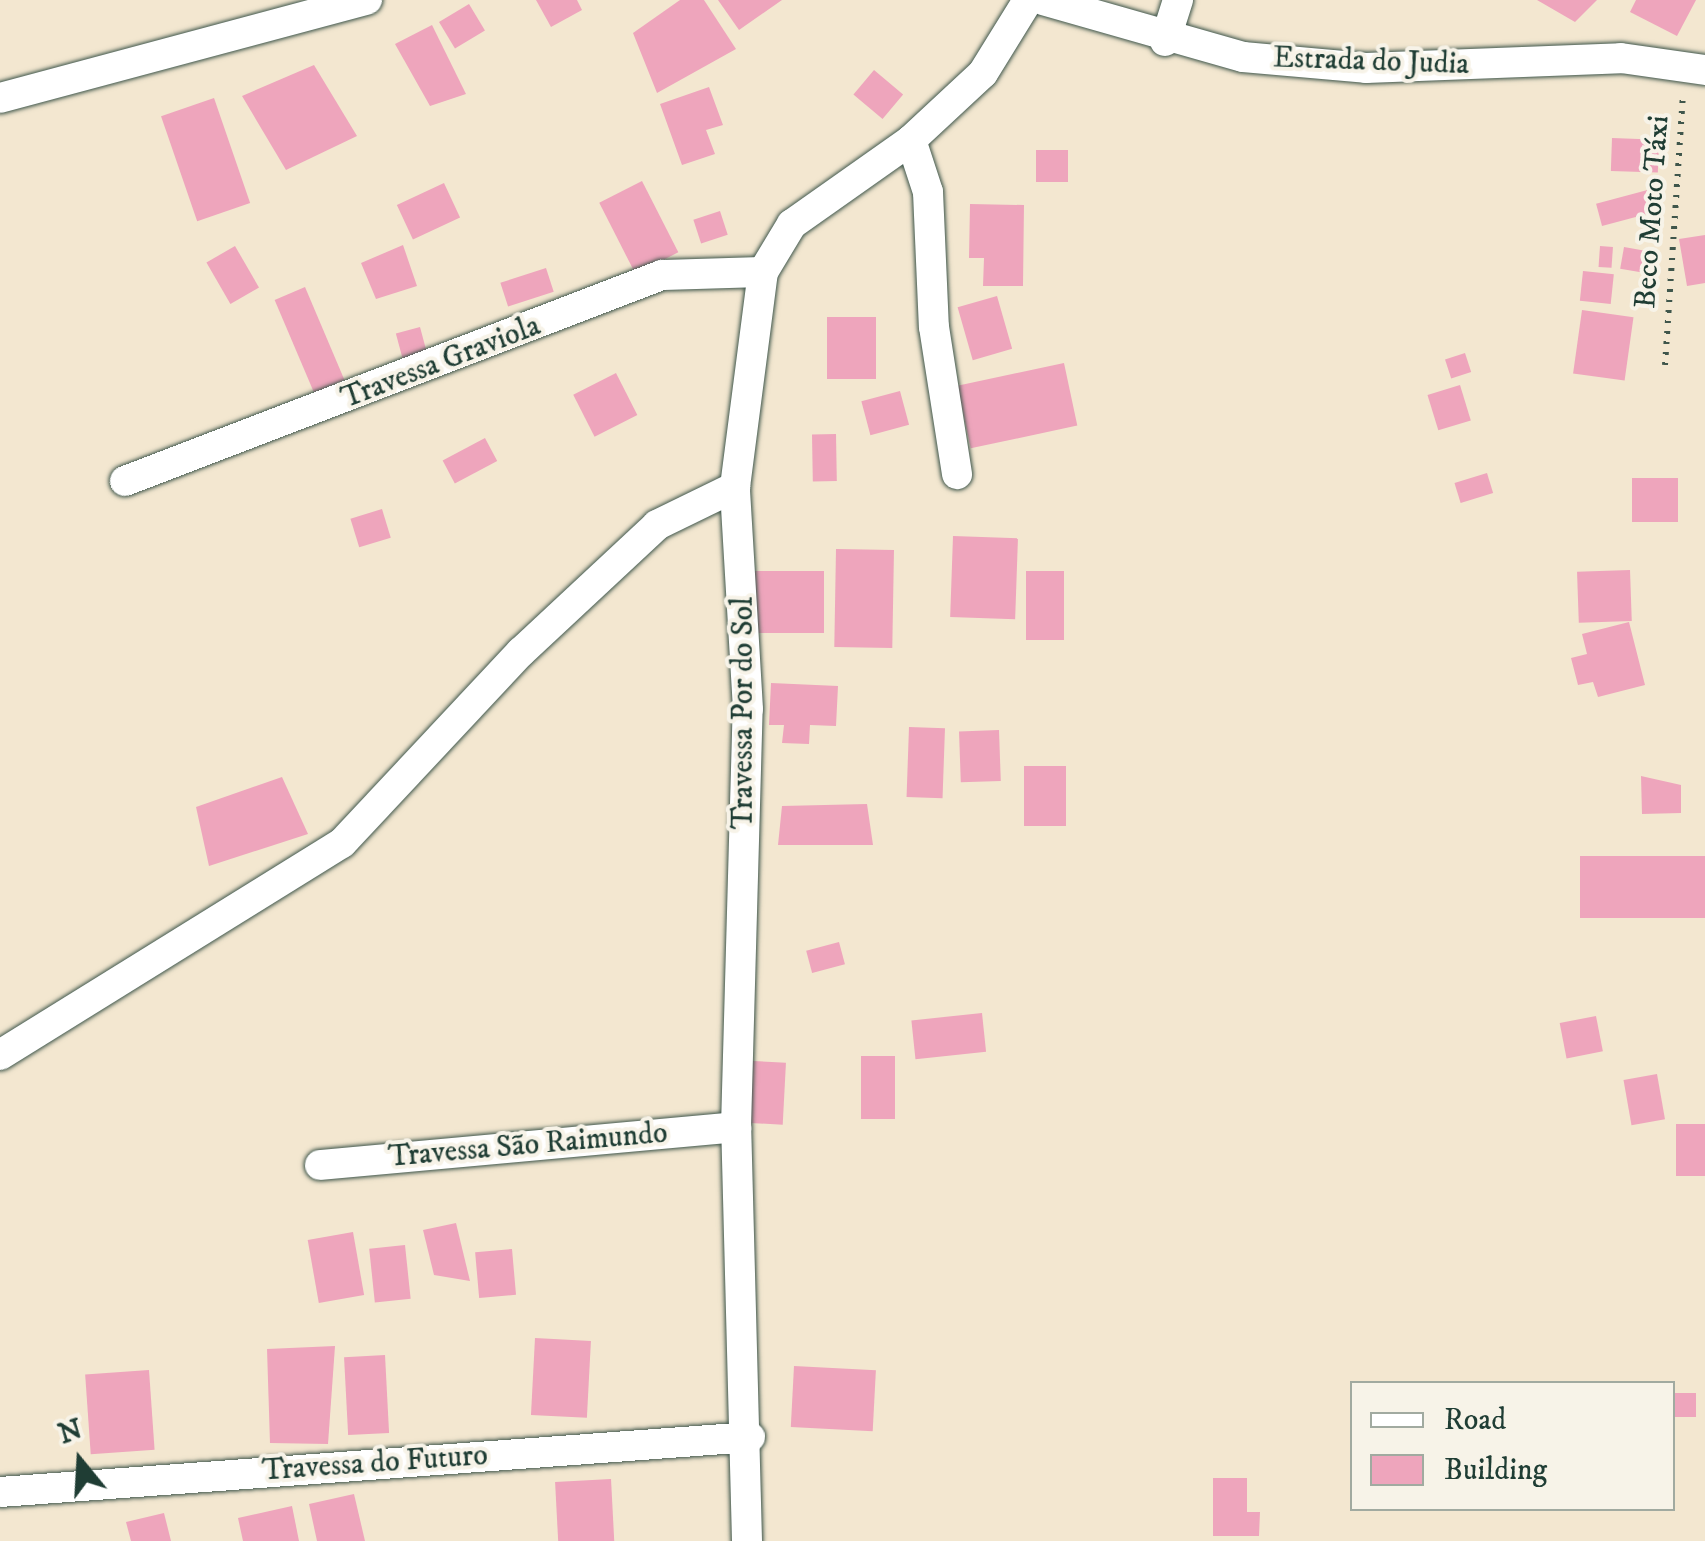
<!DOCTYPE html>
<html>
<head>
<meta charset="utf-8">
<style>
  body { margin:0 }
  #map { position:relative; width:1705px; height:1541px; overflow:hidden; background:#f3e7d0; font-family:"IM FELL DW Pica",serif }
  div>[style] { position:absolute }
  .building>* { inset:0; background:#eea5bc; transform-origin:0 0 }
  .path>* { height:6px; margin-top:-3px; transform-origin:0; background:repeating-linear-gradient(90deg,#3f564b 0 2.5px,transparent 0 10.5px) }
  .roads { filter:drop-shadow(0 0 2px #3f564b) drop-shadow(0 0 2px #3f564b) }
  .street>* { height:30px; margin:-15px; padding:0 15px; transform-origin:15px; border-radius:15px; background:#fff }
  span { translate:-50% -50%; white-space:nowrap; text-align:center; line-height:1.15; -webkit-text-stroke:8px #f7f3e8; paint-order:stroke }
  .street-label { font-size:30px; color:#1f3d34 }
  .legend { position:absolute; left:1350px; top:1381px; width:325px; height:130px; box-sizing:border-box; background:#f7f3e8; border:2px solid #a1aaa0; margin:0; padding:12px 18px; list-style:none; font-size:30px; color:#1f3d34 }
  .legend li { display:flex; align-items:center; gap:20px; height:50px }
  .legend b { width:50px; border:2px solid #a1aaa0 }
  .north { position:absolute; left:30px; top:1411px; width:100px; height:100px; -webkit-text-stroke:8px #f7f3e8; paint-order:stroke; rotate:342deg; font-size:28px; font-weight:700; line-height:40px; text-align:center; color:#1f3d34 }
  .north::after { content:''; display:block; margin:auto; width:35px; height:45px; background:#1f3d34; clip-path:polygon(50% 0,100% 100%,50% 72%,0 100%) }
</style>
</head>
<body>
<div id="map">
  <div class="building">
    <div style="clip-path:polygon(536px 0,577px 0,582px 10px,551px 27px)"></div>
    <div style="clip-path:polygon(680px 0,704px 0,736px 49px,657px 93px,633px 33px)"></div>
    <div style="clip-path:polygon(718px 0,782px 0,739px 30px)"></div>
    <div style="clip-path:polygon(1537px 0,1597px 0,1575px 22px)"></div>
    <div style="clip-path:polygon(1636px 0,1696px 0,1677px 36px,1630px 12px)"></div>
    <div style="left:469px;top:4px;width:31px;height:35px;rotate:59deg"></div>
    <div style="clip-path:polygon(432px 25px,466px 94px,430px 106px,395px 44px)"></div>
    <div style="clip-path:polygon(314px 65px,357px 136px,286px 170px,242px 96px)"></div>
    <div style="left:874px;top:70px;width:38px;height:32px;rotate:40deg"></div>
    <div style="clip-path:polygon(709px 87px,723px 125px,706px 130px,715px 154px,682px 165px,660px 104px)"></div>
    <div style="left:214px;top:98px;width:111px;height:56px;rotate:71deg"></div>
    <div style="left:1612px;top:138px;width:47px;height:33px;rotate:2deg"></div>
    <div style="left:1036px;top:150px;width:32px;height:32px"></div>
    <div style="left:642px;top:181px;width:80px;height:48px;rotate:63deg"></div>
    <div style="left:444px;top:183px;width:38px;height:52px;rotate:65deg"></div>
    <div style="left:1655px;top:188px;width:23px;height:61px;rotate:75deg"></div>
    <div style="clip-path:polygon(970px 204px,1024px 205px,1023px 286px,983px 286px,984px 258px,969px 258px)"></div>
    <div style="left:720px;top:211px;width:25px;height:28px;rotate:72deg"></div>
    <div style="clip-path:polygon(1705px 235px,1705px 283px,1687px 286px,1679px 239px)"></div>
    <div style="clip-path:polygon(403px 245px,417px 286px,376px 299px,361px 263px)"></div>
    <div style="left:235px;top:246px;width:48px;height:33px;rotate:60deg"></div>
    <div style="left:1600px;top:246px;width:13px;height:21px;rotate:4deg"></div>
    <div style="left:1624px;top:247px;width:27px;height:22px;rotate:10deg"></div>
    <div style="left:546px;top:268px;width:25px;height:48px;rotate:72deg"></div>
    <div style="left:1583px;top:271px;width:31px;height:30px;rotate:6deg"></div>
    <div style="left:305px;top:287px;width:101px;height:33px;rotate:67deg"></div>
    <div style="left:997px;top:296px;width:55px;height:41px;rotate:74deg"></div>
    <div style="left:1582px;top:310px;width:52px;height:64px;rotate:8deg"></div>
    <div style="left:827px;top:317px;width:49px;height:62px"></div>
    <div style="left:420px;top:327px;width:35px;height:25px;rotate:75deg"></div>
    <div style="left:1465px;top:353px;width:20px;height:21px;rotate:72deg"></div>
    <div style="left:1064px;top:363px;width:64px;height:109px;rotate:78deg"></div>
    <div style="left:616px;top:373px;width:47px;height:48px;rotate:63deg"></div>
    <div style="left:1460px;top:385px;width:37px;height:34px;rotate:73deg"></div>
    <div style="left:900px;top:391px;width:35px;height:40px;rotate:75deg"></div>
    <div style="left:836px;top:434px;width:47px;height:24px;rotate:89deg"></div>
    <div style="left:485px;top:438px;width:26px;height:48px;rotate:62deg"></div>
    <div style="left:1487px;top:473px;width:21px;height:34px;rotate:73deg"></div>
    <div style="left:1632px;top:478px;width:46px;height:44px"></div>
    <div style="left:382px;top:509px;width:30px;height:33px;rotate:73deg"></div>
    <div style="left:953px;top:536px;width:65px;height:81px;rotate:2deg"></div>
    <div style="left:836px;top:549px;width:58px;height:98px;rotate:1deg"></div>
    <div style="left:1630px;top:570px;width:51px;height:53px;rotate:88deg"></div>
    <div style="left:755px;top:571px;width:69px;height:62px"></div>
    <div style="left:1026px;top:571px;width:38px;height:69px"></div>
    <div style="clip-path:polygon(1629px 622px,1645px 685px,1598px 697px,1593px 682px,1578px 685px,1571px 658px,1587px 654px,1582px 634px)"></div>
    <div style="clip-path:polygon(771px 683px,838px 686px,836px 726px,810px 725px,809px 744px,782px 743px,784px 725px,769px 725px)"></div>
    <div style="left:909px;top:727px;width:36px;height:70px;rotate:2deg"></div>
    <div style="left:999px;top:730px;width:51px;height:40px;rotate:88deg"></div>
    <div style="left:1024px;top:766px;width:42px;height:60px"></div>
    <div style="clip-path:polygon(1641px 776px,1681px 785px,1681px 813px,1642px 814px)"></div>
    <div style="clip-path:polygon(282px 777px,308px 834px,209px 866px,196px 807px)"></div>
    <div style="clip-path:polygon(867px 804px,873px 845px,778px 845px,782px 806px)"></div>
    <div style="left:1705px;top:856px;width:62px;height:125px;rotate:90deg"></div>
    <div style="left:839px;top:942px;width:23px;height:34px;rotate:75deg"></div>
    <div style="left:982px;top:1013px;width:39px;height:71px;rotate:84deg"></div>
    <div style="left:1596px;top:1016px;width:36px;height:37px;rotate:79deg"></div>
    <div style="left:861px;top:1056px;width:34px;height:63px"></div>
    <div style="left:753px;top:1061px;width:33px;height:62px;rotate:3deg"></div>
    <div style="left:1657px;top:1074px;width:46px;height:34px;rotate:80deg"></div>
    <div style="left:1676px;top:1124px;width:29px;height:52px"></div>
    <div style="clip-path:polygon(456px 1223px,470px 1281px,434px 1275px,423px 1230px)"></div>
    <div style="left:353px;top:1232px;width:64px;height:46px;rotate:80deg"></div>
    <div style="left:405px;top:1245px;width:54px;height:36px;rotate:84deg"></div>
    <div style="left:512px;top:1249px;width:46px;height:37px;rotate:85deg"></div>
    <div style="left:535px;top:1338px;width:56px;height:77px;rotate:3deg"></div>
    <div style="clip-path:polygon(335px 1346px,328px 1444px,270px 1443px,267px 1349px)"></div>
    <div style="left:385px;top:1355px;width:78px;height:41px;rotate:87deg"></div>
    <div style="left:794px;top:1366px;width:82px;height:61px;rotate:3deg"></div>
    <div style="left:149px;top:1370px;width:80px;height:64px;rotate:86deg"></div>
    <div style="left:1672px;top:1393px;width:24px;height:24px"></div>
    <div style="clip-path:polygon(1213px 1478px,1247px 1478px,1247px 1512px,1260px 1512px,1259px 1536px,1213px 1536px)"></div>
    <div style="left:611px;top:1479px;width:62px;height:56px;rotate:87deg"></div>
    <div style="clip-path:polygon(354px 1494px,365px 1541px,317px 1541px,309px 1504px)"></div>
    <div style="clip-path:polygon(292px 1506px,299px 1541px,243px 1541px,238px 1518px)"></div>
    <div style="clip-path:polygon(164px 1513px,171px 1541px,131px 1541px,126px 1522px)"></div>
  </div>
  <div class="path">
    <div style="left:1665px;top:365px;width:269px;rotate:-86.2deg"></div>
  </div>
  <div class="roads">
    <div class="street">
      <div style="left:1043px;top:0;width:208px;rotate:15.9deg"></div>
      <div style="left:1243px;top:57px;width:123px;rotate:5.1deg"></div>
      <div style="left:1366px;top:68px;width:255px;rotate:-2.2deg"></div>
      <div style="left:1621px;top:58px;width:85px;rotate:8.1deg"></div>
      <div style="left:1165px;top:41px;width:43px;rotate:-72.4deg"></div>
      <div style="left:0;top:98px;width:380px;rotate:-15deg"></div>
      <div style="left:911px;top:140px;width:55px;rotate:71.9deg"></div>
      <div style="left:928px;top:192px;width:135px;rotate:87.5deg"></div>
      <div style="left:934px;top:327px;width:149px;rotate:81.1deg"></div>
      <div style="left:125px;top:481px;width:575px;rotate:-20.99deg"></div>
      <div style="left:662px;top:275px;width:101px;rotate:-1.7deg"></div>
      <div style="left:0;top:1055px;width:402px;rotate:-31.8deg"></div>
      <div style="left:342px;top:843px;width:262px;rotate:-46.9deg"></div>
      <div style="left:521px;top:652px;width:186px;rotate:-43deg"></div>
      <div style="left:657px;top:525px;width:87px;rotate:-26deg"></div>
      <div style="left:320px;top:1165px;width:418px;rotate:-5.2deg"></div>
      <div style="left:0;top:1492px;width:752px;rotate:-4.19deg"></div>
      <div style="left:747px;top:1541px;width:414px;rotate:-91.5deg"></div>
      <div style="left:736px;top:1127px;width:418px;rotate:-88.4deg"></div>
      <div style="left:748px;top:709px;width:222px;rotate:-93.4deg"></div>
      <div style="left:735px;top:487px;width:217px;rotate:-82.6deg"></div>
      <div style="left:763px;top:272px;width:56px;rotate:-58.9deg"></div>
      <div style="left:792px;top:224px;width:146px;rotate:-35.2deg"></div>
      <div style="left:911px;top:140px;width:98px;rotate:-42.9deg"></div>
      <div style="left:983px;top:73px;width:86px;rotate:-58.3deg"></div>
    </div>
  </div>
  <div class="street-label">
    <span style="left:1371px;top:62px;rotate:2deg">Estrada do Judia</span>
    <span style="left:1653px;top:212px;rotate:-86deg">Beco Moto Táxi</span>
    <span style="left:441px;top:363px;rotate:-21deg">Travessa Graviola</span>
    <span style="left:744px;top:713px;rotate:-90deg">Travessa Por do Sol</span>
    <span style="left:528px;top:1146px;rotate:-5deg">Travessa São Raimundo</span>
    <span style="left:375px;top:1464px;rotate:-4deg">Travessa do Futuro</span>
  </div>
  <ul class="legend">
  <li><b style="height:12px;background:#fff"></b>Road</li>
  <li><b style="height:28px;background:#eea5bc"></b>Building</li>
  </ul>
  <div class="north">N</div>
</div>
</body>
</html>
